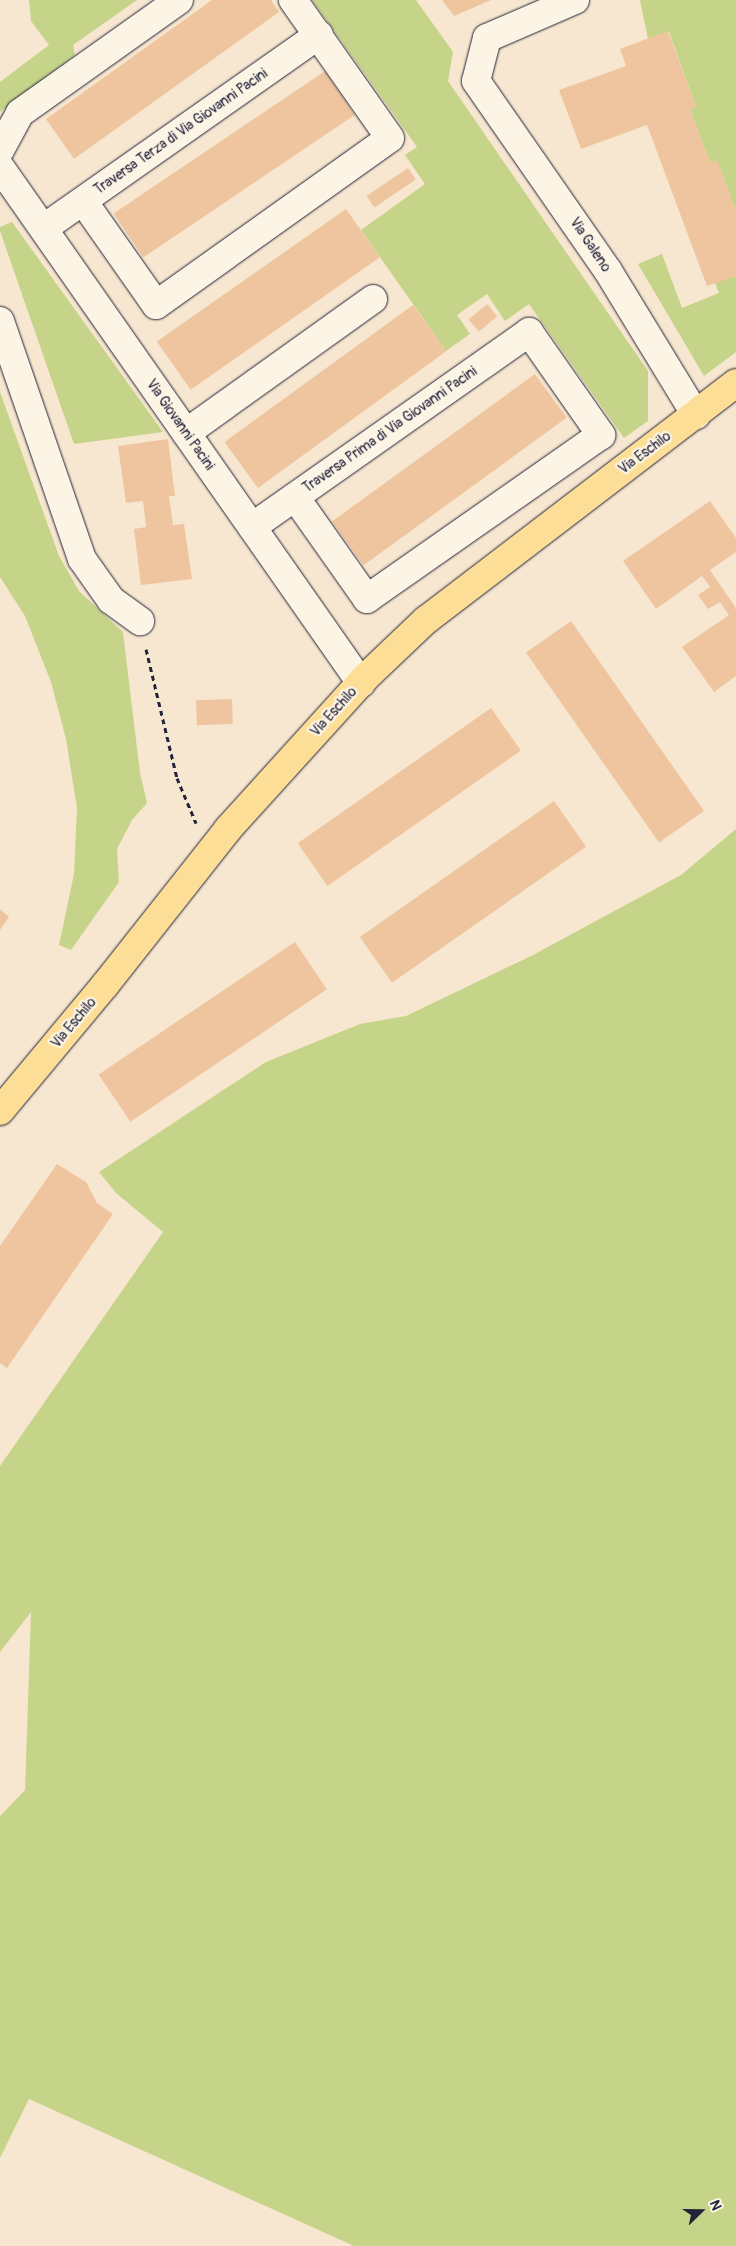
<!DOCTYPE html>
<html>
<head>
<meta charset="utf-8">
<style>
  body { margin:0 }
  #map { position:relative; width:736px; height:2246px; overflow:hidden; background:#f8e7d0; font-family:Pangolin,sans-serif }
  div>[style] { position:absolute }
  .green>* { inset:0; background:#c5d488 }
  .building>* { inset:0; background:#eec59e; transform-origin:0 0 }
  .path>* { height:3px; margin-top:-1.5px; transform-origin:0; background:repeating-linear-gradient(90deg,#22223b 0 5px,transparent 0 9px) }
  .roads { filter:drop-shadow(0 0 1px #22223b) drop-shadow(0 0 1px #22223b) }
  .minor>* { height:28px; margin:-14px; padding:0 14px; transform-origin:14px; border-radius:14px; background:#fcf5e5 }
  .major>* { height:28px; margin:-14px; padding:0 14px; transform-origin:14px; border-radius:14px; background:#fdde96 }
  span { translate:-50% -50%; white-space:nowrap; text-align:center; line-height:1.15; -webkit-text-stroke:4.5px #fcf5e5; paint-order:stroke }
  .street-label { font-size:14px; color:#22223b }
  .north { position:absolute; left:676px; top:2186px; width:50px; height:50px; -webkit-text-stroke:4px #fcf5e5; paint-order:stroke; rotate:68deg; font-size:14px; font-weight:700; line-height:20px; text-align:center; color:#22223b }
  .north::after { content:''; display:block; margin:auto; width:18px; height:22px; background:#22223b; clip-path:polygon(50% 0,100% 100%,50% 72%,0 100%) }
</style>
</head>
<body>
<div id="map">
  <div class="green">
    <div style="clip-path:polygon(29px 0,137px 0,73px 45px,75px 55px,0 112px,0 82px,49px 45px,31px 21px)"></div>
    <div style="clip-path:polygon(312px 0,416px 0,453px 52px,448px 81px,648px 371px,648px 421px,624px 438px,529px 304px,505px 321px,487px 294px,457px 315px,470px 334px,446px 351px,361px 230px,425px 184px,405px 155px,417px 147px)"></div>
    <div style="clip-path:polygon(640px 0,736px 0,736px 211px,717px 161px,710px 163px,690px 109px,696px 107px,669px 32px,648px 39px)"></div>
    <div style="clip-path:polygon(12px 222px,163px 432px,74px 444px,0 231px,0 227px)"></div>
    <div style="clip-path:polygon(662px 254px,682px 308px,719px 293px,715px 283px,736px 276px,736px 352px,704px 376px,638px 264px)"></div>
    <div style="clip-path:polygon(0 392px,59px 556px,79px 591px,123px 632px,140px 773px,147px 803px,132px 820px,117px 849px,119px 882px,71px 950px,59px 945px,74px 874px,77px 808px,66px 739px,51px 682px,25px 616px,0 577px)"></div>
    <div style="clip-path:polygon(736px 829px,736px 2246px,354px 2246px,29px 2099px,0 2158px,0 1816px,25px 1790px,31px 1612px,0 1652px,0 1466px,163px 1232px,116px 1193px,99px 1172px,266px 1062px,360px 1024px,406px 1016px,533px 955px,681px 875px)"></div>
  </div>
  <div class="building">
    <div style="clip-path:polygon(212px 0,271px 0,279px 12px,74px 159px,46px 119px)"></div>
    <div style="clip-path:polygon(442px 0,491px 0,454px 16px)"></div>
    <div style="clip-path:polygon(668px 31px,696px 107px,690px 109px,710px 163px,717px 160px,736px 211px,736px 276px,707px 286px,647px 125px,581px 149px,559px 90px,626px 66px,620px 49px)"></div>
    <div style="left:325px;top:71px;width:53px;height:255px;rotate:56deg"></div>
    <div style="left:408px;top:168px;width:14px;height:50px;rotate:56deg"></div>
    <div style="left:346px;top:209px;width:59px;height:231px;rotate:55deg"></div>
    <div style="left:487px;top:304px;width:16px;height:24px;rotate:50deg"></div>
    <div style="left:413px;top:305px;width:57px;height:233px;rotate:54deg"></div>
    <div style="left:535px;top:374px;width:54px;height:251px;rotate:54deg"></div>
    <div style="clip-path:polygon(168px 439px,175px 496px,169px 496px,173px 525px,184px 524px,192px 579px,141px 585px,134px 529px,146px 527px,143px 501px,126px 503px,118px 446px)"></div>
    <div style="clip-path:polygon(710px 501px,736px 538px,736px 552px,710px 570px,736px 608px,736px 676px,714px 692px,682px 647px,729px 615px,720px 602px,708px 609px,698px 595px,710px 587px,702px 576px,656px 609px,623px 561px)"></div>
    <div style="left:571px;top:621px;width:232px;height:55px;rotate:55deg"></div>
    <div style="left:232px;top:699px;width:25px;height:36px;rotate:88deg"></div>
    <div style="left:491px;top:708px;width:52px;height:236px;rotate:55deg"></div>
    <div style="left:554px;top:801px;width:56px;height:237px;rotate:55deg"></div>
    <div style="clip-path:polygon(0 909px,9px 917px,0 930px)"></div>
    <div style="left:295px;top:942px;width:57px;height:237px;rotate:56deg"></div>
    <div style="clip-path:polygon(57px 1164px,86px 1182px,97px 1203px,113px 1214px,7px 1368px,0 1363px,0 1246px)"></div>
  </div>
  <div class="path">
    <div style="left:146px;top:649px;width:133px;rotate:76.5deg"></div>
    <div style="left:177px;top:778px;width:49px;rotate:67.1deg"></div>
  </div>
  <div class="roads">
    <div class="minor">
      <div style="left:575px;top:0;width:96px;rotate:156.6deg"></div>
      <div style="left:487px;top:38px;width:44px;rotate:104.3deg"></div>
      <div style="left:476px;top:81px;width:231px;rotate:55.2deg"></div>
      <div style="left:608px;top:271px;width:169px;rotate:58.6deg"></div>
      <div style="left:0;top:150px;width:42px;rotate:-61.6deg"></div>
      <div style="left:20px;top:113px;width:195px;rotate:-35.4deg"></div>
      <div style="left:0;top:167px;width:630px;rotate:55.02deg"></div>
      <div style="left:83px;top:201px;width:127px;rotate:54.9deg"></div>
      <div style="left:156px;top:305px;width:287px;rotate:-35.5deg"></div>
      <div style="left:390px;top:138px;width:169px;rotate:-125.1deg"></div>
      <div style="left:44px;top:228px;width:336px;rotate:-35.1deg"></div>
      <div style="left:0;top:321px;width:252px;rotate:71deg"></div>
      <div style="left:82px;top:559px;width:50px;rotate:54.7deg"></div>
      <div style="left:111px;top:600px;width:36px;rotate:36deg"></div>
      <div style="left:186px;top:433px;width:230px;rotate:-35.6deg"></div>
      <div style="left:252px;top:527px;width:339px;rotate:-35.1deg"></div>
      <div style="left:529px;top:332px;width:126px;rotate:55deg"></div>
      <div style="left:601px;top:435px;width:286px;rotate:145deg"></div>
      <div style="left:367px;top:599px;width:125px;rotate:-125.2deg"></div>
    </div>
    <div class="major">
      <div style="left:0;top:1111px;width:164px;rotate:-50.2deg"></div>
      <div style="left:105px;top:985px;width:199px;rotate:-51.7deg"></div>
      <div style="left:228px;top:829px;width:204px;rotate:-47.8deg"></div>
      <div style="left:365px;top:678px;width:84px;rotate:-43.6deg"></div>
      <div style="left:426px;top:620px;width:390px;rotate:-37.4deg"></div>
    </div>
  </div>
  <div class="street-label">
    <span style="left:181px;top:132px;rotate:-35deg">Traversa Terza di Via Giovanni Pacini</span>
    <span style="left:590px;top:245px;rotate:56deg">Via Galeno</span>
    <span style="left:180px;top:425px;rotate:55deg">Via Giovanni Pacini</span>
    <span style="left:390px;top:430px;rotate:-35deg">Traversa Prima di Via Giovanni Pacini</span>
    <span style="left:645px;top:453px;rotate:-37deg">Via Eschilo</span>
    <span style="left:334px;top:712px;rotate:-48deg">Via Eschilo</span>
    <span style="left:74px;top:1023px;rotate:-50deg">Via Eschilo</span>
  </div>
  <div class="north">N</div>
</div>
</body>
</html>
